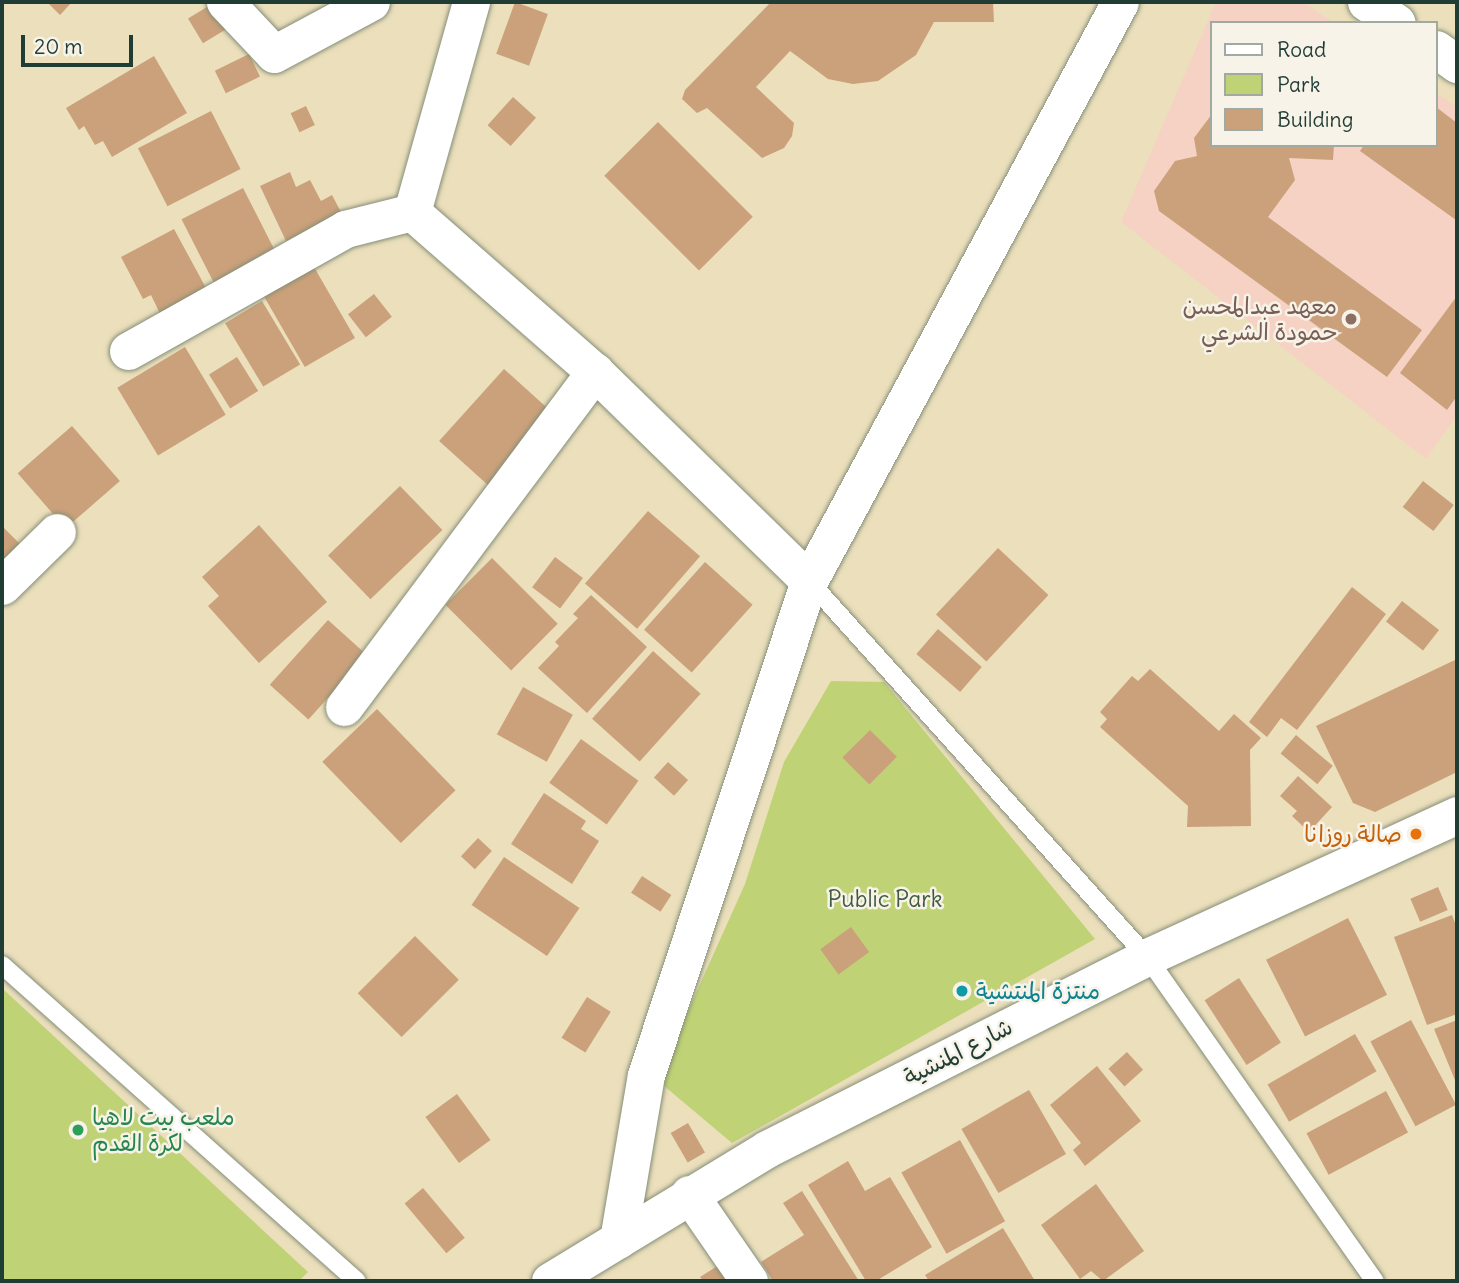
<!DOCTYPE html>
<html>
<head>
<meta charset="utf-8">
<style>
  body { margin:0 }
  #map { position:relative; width:1459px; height:1283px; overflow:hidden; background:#ebdfbc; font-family:Delius,"Playpen Sans Arabic",sans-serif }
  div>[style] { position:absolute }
  .built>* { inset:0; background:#f5d2c3 }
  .green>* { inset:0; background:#bfd376 }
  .building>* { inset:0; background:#cba17b; transform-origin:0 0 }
  .roads { filter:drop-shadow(0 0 2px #858e78) drop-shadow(0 0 2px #858e78) }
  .service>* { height:18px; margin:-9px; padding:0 9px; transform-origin:9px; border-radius:9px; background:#fff }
  .minor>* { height:37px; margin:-18.5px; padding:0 18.5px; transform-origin:18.5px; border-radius:18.5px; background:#fff }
  .dots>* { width:19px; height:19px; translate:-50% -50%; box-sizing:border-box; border:4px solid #f7f3e8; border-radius:50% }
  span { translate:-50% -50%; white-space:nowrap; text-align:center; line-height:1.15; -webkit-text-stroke:5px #f7f3e8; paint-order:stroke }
  .education-label { font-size:23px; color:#785e54 }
  .right { translate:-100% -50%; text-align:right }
  .food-label { font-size:23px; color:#c56008 }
  .park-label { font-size:23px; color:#3f5b41 }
  .culture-label { font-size:23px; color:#0d838f }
  .left { translate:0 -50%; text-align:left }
  .street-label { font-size:23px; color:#1f3d34 }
  .leisure-label { font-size:23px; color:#27864d }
  .frame { position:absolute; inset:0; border:4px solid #1f3d34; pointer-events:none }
  .legend { position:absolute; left:1210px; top:21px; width:228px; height:126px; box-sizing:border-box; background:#f7f3e8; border:2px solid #a1aaa0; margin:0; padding:9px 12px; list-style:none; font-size:21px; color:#1f3d34 }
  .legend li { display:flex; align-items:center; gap:14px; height:35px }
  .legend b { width:35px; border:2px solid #a1aaa0 }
  .scale { position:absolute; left:21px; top:35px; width:112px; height:32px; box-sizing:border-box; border:4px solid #1f3d34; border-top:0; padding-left:9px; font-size:21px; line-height:24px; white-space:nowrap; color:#1f3d34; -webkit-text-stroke:5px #f7f3e8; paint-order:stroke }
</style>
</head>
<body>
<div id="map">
  <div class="built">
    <div style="clip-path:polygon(1216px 2px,1303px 2px,1334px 23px,1212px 23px,1212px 145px,1436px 145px,1436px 93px,1457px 107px,1457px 415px,1426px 459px,1121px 222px)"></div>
  </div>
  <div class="green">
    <div style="clip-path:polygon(831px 681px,884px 682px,1095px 939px,732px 1143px,657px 1080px,745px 884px,784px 762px)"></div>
    <div style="clip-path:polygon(2px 988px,308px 1272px,299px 1281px,2px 1281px)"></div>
  </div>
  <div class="building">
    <div style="clip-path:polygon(47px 2px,72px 2px,60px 15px)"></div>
    <div style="left:515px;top:2px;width:35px;height:55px;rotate:20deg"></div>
    <div style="clip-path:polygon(771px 2px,993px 2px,994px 22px,934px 22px,916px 55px,878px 81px,853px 84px,828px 79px,790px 51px,756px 87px,794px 123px,792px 136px,784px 148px,762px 158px,707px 108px,697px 113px,682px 99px,685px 90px)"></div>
    <div style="left:212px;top:4px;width:29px;height:28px;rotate:59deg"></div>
    <div style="left:249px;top:54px;width:25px;height:38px;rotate:64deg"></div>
    <div style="clip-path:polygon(154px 56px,187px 113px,112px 157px,103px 141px,95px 145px,84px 126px,79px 130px,66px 108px)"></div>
    <div style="left:513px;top:97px;width:31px;height:38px;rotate:42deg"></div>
    <div style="left:306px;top:106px;width:21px;height:17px;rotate:65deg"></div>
    <div style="clip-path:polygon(1436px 107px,1457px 123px,1456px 220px,1360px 151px,1364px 145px,1436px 145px)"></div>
    <div style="left:211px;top:111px;width:65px;height:82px;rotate:63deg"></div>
    <div style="clip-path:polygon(1212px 114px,1212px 145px,1334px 145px,1333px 160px,1289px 158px,1295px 180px,1268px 217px,1422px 330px,1387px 377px,1159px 211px,1154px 191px,1175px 161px,1197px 156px,1194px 138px)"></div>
    <div style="left:658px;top:122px;width:134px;height:76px;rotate:45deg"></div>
    <div style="clip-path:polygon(290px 172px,296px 187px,310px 180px,321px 201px,332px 195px,342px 214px,286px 241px,260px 186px)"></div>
    <div style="left:243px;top:188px;width:71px;height:69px;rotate:63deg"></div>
    <div style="clip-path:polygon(174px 229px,212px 299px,165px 324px,151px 295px,143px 299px,121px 257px)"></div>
    <div style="left:314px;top:267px;width:82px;height:58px;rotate:60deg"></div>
    <div style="left:374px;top:294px;width:29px;height:33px;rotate:52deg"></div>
    <div style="clip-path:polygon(1457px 296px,1457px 396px,1447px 410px,1400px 373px)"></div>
    <div style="left:262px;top:301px;width:74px;height:43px;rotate:59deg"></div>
    <div style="left:185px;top:347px;width:79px;height:79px;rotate:59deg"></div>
    <div style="left:237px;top:357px;width:40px;height:33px;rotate:58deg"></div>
    <div style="left:504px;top:369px;width:66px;height:97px;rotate:42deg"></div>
    <div style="left:72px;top:426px;width:73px;height:72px;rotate:49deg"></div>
    <div style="left:1423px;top:481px;width:39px;height:33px;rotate:38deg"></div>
    <div style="left:400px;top:486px;width:61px;height:100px;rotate:46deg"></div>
    <div style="left:648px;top:511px;width:69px;height:96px;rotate:41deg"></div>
    <div style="clip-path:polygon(259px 525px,327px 602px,259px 663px,208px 606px,219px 596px,202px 577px)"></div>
    <div style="clip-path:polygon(2px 526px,21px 545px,2px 564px)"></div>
    <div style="left:998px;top:548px;width:69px;height:91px;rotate:43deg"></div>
    <div style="left:555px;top:557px;width:35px;height:38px;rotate:37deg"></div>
    <div style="left:492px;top:558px;width:93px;height:66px;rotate:45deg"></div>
    <div style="left:705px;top:562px;width:64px;height:91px;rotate:42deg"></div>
    <div style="clip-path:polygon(1352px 587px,1386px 614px,1297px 730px,1281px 718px,1267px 737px,1249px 722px)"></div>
    <div style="clip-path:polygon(591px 595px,647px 647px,587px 713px,538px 668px,559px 646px,555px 642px,578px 618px,573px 614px)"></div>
    <div style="left:1402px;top:601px;width:47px;height:26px;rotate:38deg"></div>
    <div style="left:328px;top:620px;width:52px;height:87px;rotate:42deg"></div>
    <div style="left:938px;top:629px;width:58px;height:33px;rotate:41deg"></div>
    <div style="left:653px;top:651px;width:64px;height:91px;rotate:42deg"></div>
    <div style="clip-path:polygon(1457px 659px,1457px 772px,1375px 812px,1353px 803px,1316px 726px)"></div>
    <div style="clip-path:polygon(1150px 669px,1219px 731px,1234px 714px,1261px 738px,1250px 750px,1251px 826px,1187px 827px,1188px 806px,1100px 727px,1107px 719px,1100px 712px,1132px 676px,1138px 681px)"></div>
    <div style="left:523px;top:687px;width:57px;height:54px;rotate:29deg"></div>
    <div style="left:377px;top:709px;width:113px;height:76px;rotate:46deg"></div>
    <div style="left:870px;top:730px;width:38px;height:39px;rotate:45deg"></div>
    <div style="left:1296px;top:735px;width:48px;height:24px;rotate:40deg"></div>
    <div style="left:581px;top:739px;width:71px;height:54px;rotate:36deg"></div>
    <div style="left:668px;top:762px;width:27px;height:21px;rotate:42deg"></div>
    <div style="clip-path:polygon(1298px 776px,1332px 807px,1309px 832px,1292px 816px,1297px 811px,1280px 796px)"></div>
    <div style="clip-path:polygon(544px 793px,586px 821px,581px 829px,599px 841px,572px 884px,511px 844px)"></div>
    <div style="left:478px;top:838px;width:19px;height:25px;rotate:43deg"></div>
    <div style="left:504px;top:857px;width:91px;height:58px;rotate:34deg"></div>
    <div style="left:642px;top:876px;width:35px;height:20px;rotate:33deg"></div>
    <div style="left:1438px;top:887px;width:25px;height:30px;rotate:67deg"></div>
    <div style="clip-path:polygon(1452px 915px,1457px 928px,1457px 1014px,1427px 1025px,1394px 937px)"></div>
    <div style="left:1348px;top:918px;width:86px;height:92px;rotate:63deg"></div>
    <div style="left:851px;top:927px;width:31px;height:38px;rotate:54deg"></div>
    <div style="left:415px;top:936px;width:62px;height:81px;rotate:45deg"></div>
    <div style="left:1239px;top:978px;width:77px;height:41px;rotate:57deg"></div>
    <div style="left:587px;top:997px;width:28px;height:48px;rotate:32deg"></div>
    <div style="left:1411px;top:1020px;width:96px;height:46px;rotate:62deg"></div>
    <div style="clip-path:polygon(1457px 1020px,1457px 1085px,1434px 1029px)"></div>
    <div style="left:1355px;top:1034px;width:43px;height:101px;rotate:60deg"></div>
    <div style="left:1127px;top:1052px;width:24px;height:25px;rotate:48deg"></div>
    <div style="clip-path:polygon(1097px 1066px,1141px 1121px,1085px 1166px,1073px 1150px,1081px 1143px,1050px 1105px)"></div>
    <div style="left:1029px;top:1090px;width:74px;height:78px;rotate:60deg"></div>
    <div style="left:1386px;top:1091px;width:47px;height:90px;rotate:62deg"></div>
    <div style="left:457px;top:1094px;width:57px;height:39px;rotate:54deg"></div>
    <div style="left:688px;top:1123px;width:34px;height:20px;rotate:60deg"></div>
    <div style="left:960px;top:1140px;width:93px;height:67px;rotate:61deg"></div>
    <div style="clip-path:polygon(848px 1161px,865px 1191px,890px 1177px,932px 1247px,876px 1281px,866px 1281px,808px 1185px)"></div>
    <div style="clip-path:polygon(1096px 1184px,1144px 1251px,1103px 1281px,1091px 1271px,1080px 1279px,1041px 1225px)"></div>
    <div style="left:423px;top:1188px;width:65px;height:24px;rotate:50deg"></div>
    <div style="clip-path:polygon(802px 1191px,859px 1281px,773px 1281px,761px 1262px,804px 1235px,783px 1203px)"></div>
    <div style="clip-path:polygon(1003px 1228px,1035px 1281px,929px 1281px,925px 1275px)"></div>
    <div style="clip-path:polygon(727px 1260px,741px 1281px,703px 1281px,700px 1277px)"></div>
  </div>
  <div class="roads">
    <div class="service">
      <div style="left:809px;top:581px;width:506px;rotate:48.05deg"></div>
      <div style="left:1147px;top:957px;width:396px;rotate:54.9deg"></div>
      <div style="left:2px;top:965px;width:475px;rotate:41.7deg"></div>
    </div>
    <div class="minor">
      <div style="left:225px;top:2px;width:71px;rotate:46.7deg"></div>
      <div style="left:274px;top:54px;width:110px;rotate:-28.2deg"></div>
      <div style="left:471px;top:2px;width:218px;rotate:105.7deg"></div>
      <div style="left:412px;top:212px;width:243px;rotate:41.2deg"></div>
      <div style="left:595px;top:372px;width:299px;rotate:44.3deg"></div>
      <div style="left:1366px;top:2px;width:37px;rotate:34deg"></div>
      <div style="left:1436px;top:49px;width:26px;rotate:36deg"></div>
      <div style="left:128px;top:351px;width:249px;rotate:-29.3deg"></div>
      <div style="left:345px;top:229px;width:69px;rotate:-14.2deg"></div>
      <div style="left:2px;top:586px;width:77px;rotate:-44.5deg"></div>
      <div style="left:344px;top:707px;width:419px;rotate:-53.2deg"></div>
      <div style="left:689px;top:1194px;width:106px;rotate:55.4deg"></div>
      <div style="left:618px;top:1240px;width:167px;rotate:-80.4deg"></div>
      <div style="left:646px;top:1075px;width:520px;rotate:-71.74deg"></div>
      <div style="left:809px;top:581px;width:657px;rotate:-61.76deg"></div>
      <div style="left:550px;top:1281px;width:254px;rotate:-31.3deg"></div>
      <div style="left:767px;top:1149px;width:426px;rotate:-26.8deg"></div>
      <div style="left:1147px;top:957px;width:341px;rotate:-24.6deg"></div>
    </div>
  </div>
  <div class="dots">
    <div style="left:1351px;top:319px;background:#8d6e63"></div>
    <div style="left:1416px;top:834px;background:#e8710a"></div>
    <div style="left:962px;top:991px;background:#0f9aa8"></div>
    <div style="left:78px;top:1130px;background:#2e9e5b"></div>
  </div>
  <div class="education-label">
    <span class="right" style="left:1337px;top:319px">معهد عبدالمحسن<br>حمودة الشرعي</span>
  </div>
  <div class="food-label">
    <span class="right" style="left:1402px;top:834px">صالة روزانا</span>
  </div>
  <div class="park-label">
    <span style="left:885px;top:899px">Public Park</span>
  </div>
  <div class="culture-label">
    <span class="left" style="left:976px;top:991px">منتزة المنتشية</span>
  </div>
  <div class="street-label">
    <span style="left:958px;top:1052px;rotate:-27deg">شارع المنشية</span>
  </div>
  <div class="leisure-label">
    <span class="left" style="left:92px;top:1130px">ملعب بيت لاهيا<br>لكرة القدم</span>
  </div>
  <div class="frame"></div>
  <ul class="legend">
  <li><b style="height:9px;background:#fff"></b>Road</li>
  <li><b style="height:19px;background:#bfd376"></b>Park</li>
  <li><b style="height:19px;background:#cba17b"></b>Building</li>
  </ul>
  <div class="scale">20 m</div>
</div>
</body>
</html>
